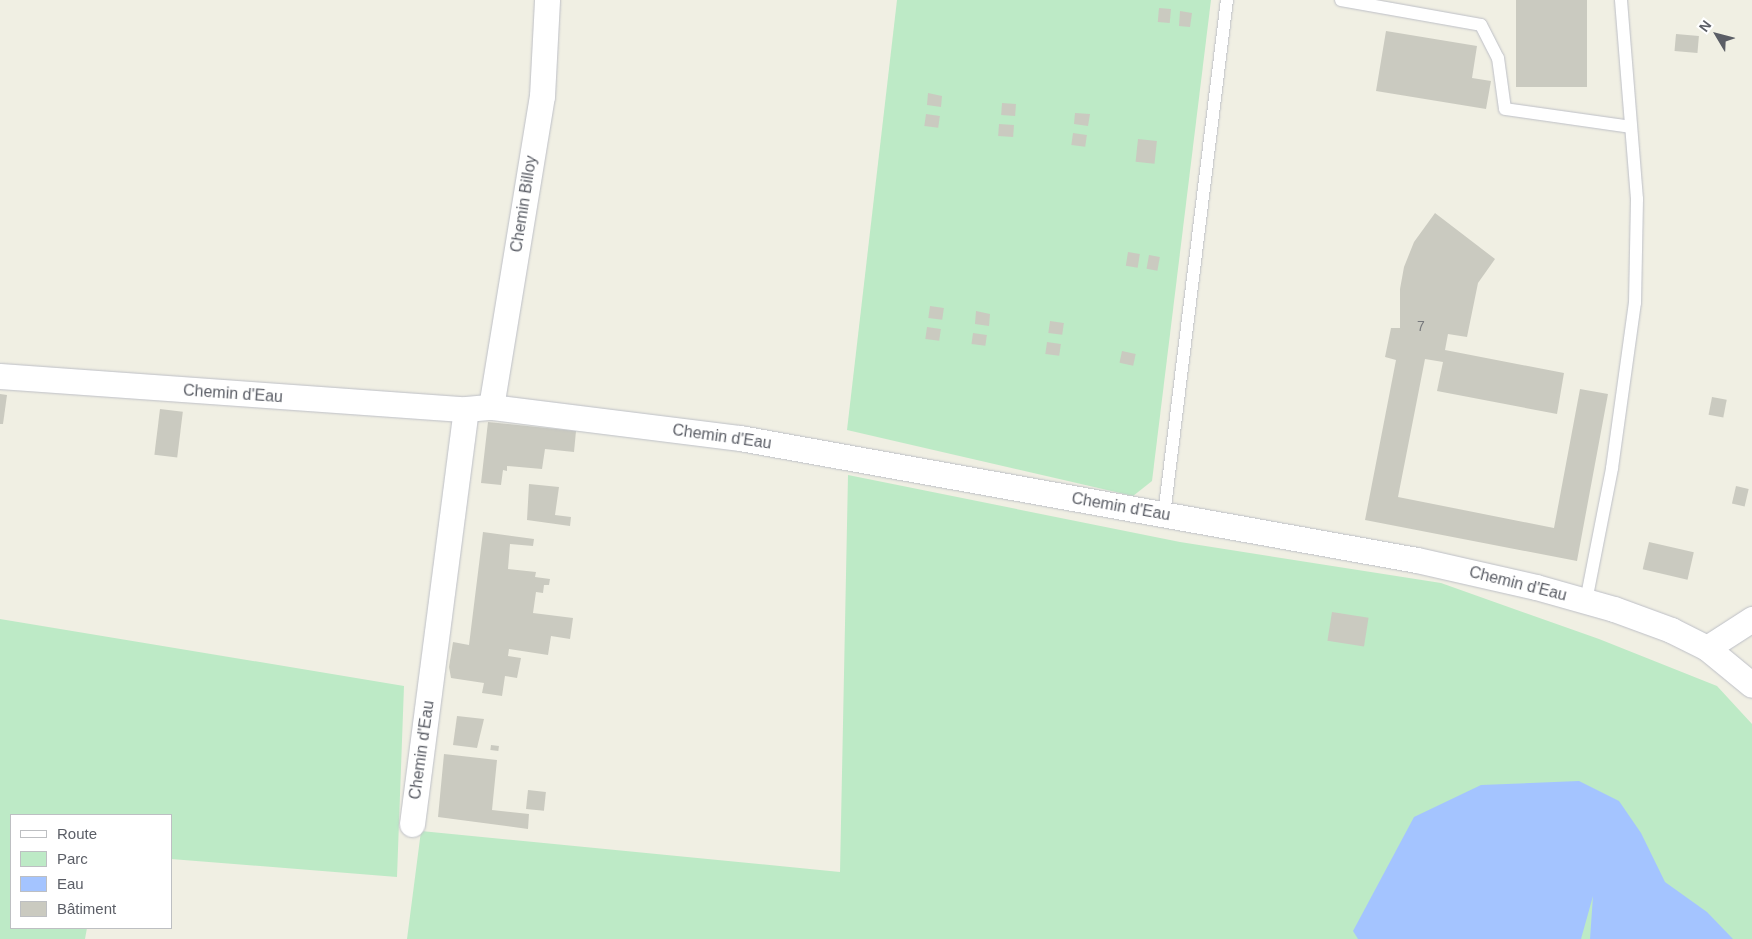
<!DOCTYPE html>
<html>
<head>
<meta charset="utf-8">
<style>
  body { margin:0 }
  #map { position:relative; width:1752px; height:939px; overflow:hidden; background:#f0efe3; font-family:Arial,sans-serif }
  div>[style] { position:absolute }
  .green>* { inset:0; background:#bdeac6 }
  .water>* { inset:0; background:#a4c4ff }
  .building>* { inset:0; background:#cacac0; transform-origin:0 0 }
  .roads { filter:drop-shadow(0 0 1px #bdbfc6) drop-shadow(0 0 1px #bdbfc6) }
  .service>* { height:12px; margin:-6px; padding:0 6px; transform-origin:6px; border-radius:6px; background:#fff }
  .minor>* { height:25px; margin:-12.5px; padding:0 12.5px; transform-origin:12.5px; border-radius:12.5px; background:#fff }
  span { translate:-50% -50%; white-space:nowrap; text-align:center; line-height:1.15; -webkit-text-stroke:4.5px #fff; paint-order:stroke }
  .number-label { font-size:14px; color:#77797c }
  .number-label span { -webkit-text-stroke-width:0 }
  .street-label { font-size:16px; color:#5b5e66 }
  .legend { position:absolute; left:10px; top:814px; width:162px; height:115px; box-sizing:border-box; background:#fff; border:1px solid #bdbfc2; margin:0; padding:6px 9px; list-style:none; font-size:15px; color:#5b5e66 }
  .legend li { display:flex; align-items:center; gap:10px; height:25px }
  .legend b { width:25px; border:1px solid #bdbfc2 }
  .north { position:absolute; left:1692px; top:10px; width:50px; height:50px; -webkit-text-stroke:4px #fff; paint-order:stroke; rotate:307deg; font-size:14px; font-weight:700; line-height:20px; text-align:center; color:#5b5e66 }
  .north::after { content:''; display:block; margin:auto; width:18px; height:22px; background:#5b5e66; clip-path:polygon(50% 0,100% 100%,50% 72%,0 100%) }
</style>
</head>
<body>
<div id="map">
  <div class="green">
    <div style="clip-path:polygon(897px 0,1211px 0,1152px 481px,1133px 496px,847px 430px)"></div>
    <div style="clip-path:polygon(848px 475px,1180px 542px,1441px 583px,1599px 639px,1717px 686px,1752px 724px,1752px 939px,407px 939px,421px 831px,840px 872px)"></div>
    <div style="clip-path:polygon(0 619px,404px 686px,397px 877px,171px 859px,171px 815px,11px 815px,11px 928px,87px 928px,85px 939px,0 939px)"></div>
  </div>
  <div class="water">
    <div style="clip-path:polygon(1579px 781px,1619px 801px,1641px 833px,1665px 882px,1707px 912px,1733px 939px,1590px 939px,1593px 896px,1581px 939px,1358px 939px,1353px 931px,1414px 817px,1481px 785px)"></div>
  </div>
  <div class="building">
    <div style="left:1516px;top:0;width:71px;height:87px"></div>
    <div style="left:1159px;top:8px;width:12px;height:14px;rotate:5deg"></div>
    <div style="clip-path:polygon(1180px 11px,1192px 13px,1190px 27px,1179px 26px)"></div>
    <div style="clip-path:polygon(1386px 31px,1477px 46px,1472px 78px,1491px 81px,1486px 109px,1376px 91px)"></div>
    <div style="left:1676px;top:34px;width:23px;height:17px;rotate:5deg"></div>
    <div style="clip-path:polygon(928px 93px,942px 96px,941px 107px,927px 105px)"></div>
    <div style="left:1002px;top:103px;width:14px;height:12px;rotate:4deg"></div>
    <div style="clip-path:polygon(1075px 113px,1090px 114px,1088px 126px,1074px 124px)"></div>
    <div style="left:926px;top:114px;width:14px;height:12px;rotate:8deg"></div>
    <div style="left:999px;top:124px;width:15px;height:12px;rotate:4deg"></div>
    <div style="left:1073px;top:133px;width:14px;height:12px;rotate:8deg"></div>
    <div style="left:1138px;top:139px;width:19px;height:23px;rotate:6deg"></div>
    <div style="clip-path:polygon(1435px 213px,1495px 259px,1478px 283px,1467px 337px,1448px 334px,1445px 350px,1564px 373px,1557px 414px,1437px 391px,1443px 362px,1425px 359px,1398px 497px,1554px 528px,1580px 389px,1608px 394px,1577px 561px,1365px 520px,1396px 360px,1385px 357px,1391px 328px,1400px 328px,1400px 289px,1404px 267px,1414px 242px)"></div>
    <div style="left:1128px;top:252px;width:12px;height:14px;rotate:9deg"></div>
    <div style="left:1149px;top:255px;width:11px;height:14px;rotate:10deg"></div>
    <div style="left:930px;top:306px;width:14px;height:12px;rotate:8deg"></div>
    <div style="clip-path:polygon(976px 311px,990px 314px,989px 326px,975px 324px)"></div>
    <div style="left:1050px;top:321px;width:14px;height:12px;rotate:8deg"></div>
    <div style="left:927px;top:327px;width:14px;height:12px;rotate:8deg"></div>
    <div style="left:973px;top:333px;width:14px;height:11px;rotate:8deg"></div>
    <div style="left:1047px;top:342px;width:14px;height:12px;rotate:8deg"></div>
    <div style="left:1122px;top:351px;width:14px;height:12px;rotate:12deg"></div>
    <div style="clip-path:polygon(0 394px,7px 395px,3px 424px,0 424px)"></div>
    <div style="left:1712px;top:397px;width:15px;height:18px;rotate:11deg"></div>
    <div style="left:160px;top:409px;width:23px;height:46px;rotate:7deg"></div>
    <div style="clip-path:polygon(488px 422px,576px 431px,574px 452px,545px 449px,542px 469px,507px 466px,507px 471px,503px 470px,501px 485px,481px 483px)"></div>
    <div style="clip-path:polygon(529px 484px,559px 487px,555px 515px,571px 517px,570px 526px,527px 520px)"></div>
    <div style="left:1736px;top:486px;width:13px;height:18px;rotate:13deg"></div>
    <div style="clip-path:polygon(483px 532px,534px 539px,533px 546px,510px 544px,508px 569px,536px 572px,535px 577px,550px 579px,549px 585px,544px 585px,543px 593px,536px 592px,533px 613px,573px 618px,570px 639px,551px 636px,548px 655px,509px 649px,508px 656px,521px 658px,517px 678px,505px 676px,502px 696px,482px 693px,484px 683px,451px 678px,449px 667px,453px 642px,469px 645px)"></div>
    <div style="left:1649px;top:542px;width:46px;height:28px;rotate:13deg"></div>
    <div style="left:1332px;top:612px;width:37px;height:29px;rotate:9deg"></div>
    <div style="clip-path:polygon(457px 716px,484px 719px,477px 748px,453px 745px)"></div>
    <div style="left:491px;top:745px;width:8px;height:5px;rotate:7deg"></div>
    <div style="clip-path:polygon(444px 754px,497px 760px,492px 810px,529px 814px,528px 829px,438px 817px)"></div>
    <div style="left:528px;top:790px;width:18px;height:19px;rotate:6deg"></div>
  </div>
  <div class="roads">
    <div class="service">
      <div style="left:1341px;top:0;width:142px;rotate:10.1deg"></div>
      <div style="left:1481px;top:25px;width:37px;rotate:63deg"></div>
      <div style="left:1498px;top:58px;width:51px;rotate:82.2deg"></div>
      <div style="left:1505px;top:109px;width:127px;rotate:8.1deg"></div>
      <div style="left:1164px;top:515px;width:519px;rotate:-83.03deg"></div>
      <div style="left:1586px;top:601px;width:136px;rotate:-78.9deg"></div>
      <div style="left:1612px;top:468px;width:167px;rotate:-82.1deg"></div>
      <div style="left:1635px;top:303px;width:104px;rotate:-88.9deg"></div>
      <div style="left:1637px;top:199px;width:200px;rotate:-94.6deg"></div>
    </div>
    <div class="minor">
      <div style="left:0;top:376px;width:467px;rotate:4.1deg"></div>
      <div style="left:466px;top:409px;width:25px;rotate:-5deg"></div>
      <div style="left:491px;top:407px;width:251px;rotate:7.1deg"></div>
      <div style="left:740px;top:438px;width:688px;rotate:10.22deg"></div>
      <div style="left:1417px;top:560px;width:122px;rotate:12.8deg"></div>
      <div style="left:1536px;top:587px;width:81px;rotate:15.8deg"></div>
      <div style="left:1614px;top:609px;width:61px;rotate:20.2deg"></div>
      <div style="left:1671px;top:630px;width:40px;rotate:26.6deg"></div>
      <div style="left:1707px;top:648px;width:58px;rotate:39.4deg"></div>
      <div style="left:491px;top:407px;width:315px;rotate:-80.7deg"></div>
      <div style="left:542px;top:96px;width:96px;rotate:-87deg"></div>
      <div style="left:1707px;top:648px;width:54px;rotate:-32.8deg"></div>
      <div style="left:412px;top:824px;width:418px;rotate:-82.6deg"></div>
    </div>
  </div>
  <div class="number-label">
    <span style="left:1421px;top:326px">7</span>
  </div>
  <div class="street-label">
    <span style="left:524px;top:204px;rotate:-81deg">Chemin Billoy</span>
    <span style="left:233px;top:394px;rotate:4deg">Chemin d'Eau</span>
    <span style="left:722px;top:437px;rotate:8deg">Chemin d'Eau</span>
    <span style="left:1121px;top:507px;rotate:10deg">Chemin d'Eau</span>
    <span style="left:1518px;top:584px;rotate:14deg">Chemin d'Eau</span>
    <span style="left:422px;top:750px;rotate:-82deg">Chemin d'Eau</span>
  </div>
  <ul class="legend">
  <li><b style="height:6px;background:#fff"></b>Route</li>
  <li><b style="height:14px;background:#bdeac6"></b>Parc</li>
  <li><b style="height:14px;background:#a4c4ff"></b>Eau</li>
  <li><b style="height:14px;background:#cacac0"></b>Bâtiment</li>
  </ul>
  <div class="north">N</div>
</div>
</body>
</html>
